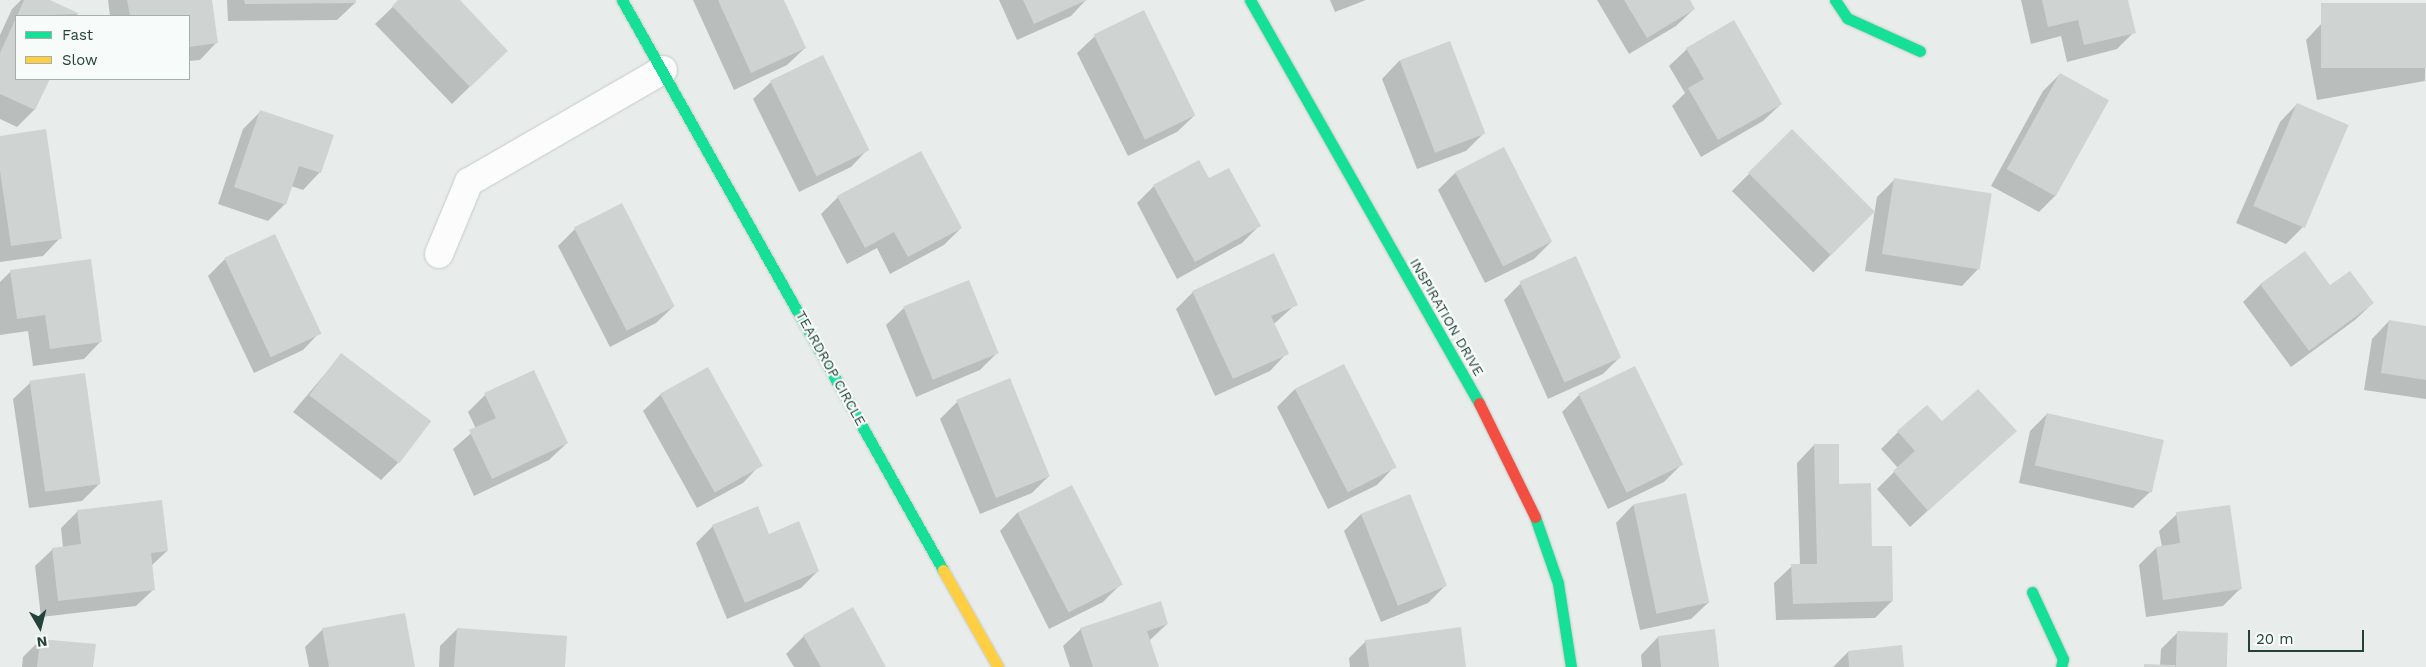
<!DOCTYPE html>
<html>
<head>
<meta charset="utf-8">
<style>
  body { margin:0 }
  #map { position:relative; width:2426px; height:667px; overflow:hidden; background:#e8edeb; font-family:"Work Sans",sans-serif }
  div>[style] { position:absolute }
  .shadow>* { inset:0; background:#0003; transform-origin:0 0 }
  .building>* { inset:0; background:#cfd4d2; transform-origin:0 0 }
  .roads { filter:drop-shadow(0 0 1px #c5cac8) drop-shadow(0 0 1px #c5cac8) }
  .street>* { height:28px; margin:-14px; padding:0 14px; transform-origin:14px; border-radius:14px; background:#fcfcfc }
  .fast>* { height:11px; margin:-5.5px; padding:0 5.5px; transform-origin:5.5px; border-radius:5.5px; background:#16e098 }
  .slow>* { height:11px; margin:-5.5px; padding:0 5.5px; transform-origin:5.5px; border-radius:5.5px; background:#ffcf43 }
  .jam>* { height:11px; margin:-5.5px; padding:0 5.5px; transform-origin:5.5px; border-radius:5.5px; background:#f24e42 }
  span { translate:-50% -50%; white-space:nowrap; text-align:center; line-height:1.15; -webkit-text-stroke:4.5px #f7fbf9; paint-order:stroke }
  .street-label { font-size:14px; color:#24423a }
  .legend { position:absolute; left:15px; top:15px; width:175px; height:65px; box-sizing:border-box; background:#f7fbf9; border:1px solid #a3b1ad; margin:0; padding:6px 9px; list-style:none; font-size:15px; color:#24423a }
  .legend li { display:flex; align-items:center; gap:10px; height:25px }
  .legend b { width:25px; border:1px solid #a3b1ad }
  .north { position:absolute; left:15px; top:602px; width:50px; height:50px; -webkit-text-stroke:4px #f7fbf9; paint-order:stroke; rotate:172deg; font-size:14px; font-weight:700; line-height:20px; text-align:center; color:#24423a }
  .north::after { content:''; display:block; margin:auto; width:18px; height:22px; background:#24423a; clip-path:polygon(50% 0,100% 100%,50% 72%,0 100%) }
  .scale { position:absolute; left:2248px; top:630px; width:116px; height:22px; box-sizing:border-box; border:2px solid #24423a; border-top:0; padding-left:6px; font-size:15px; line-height:18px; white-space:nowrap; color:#24423a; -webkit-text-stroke:4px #f7fbf9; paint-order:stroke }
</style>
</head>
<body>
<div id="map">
  <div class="shadow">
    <div style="clip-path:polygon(21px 0,47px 0,78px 15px,16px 16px,16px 79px,49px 79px,34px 110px,17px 127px,0 119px,0 35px,12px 9px)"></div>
    <div style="clip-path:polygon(108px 0,211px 0,217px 42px,200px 60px,189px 61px,189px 16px,110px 16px)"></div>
    <div style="clip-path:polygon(227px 0,355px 0,355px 3px,337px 20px,228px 21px)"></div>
    <div style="clip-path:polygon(400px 0,458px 0,489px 68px,452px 104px,375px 24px)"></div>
    <div style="clip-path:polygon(693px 0,783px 0,805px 48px,787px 65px,734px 90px)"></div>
    <div style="clip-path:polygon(999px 0,1086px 0,1071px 16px,1017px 40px)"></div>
    <div style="clip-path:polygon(1330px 0,1366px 0,1335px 12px)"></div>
    <div style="clip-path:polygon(1597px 0,1688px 0,1694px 9px,1676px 26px,1629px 54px)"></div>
    <div style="clip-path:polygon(2021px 0,2127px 0,2134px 32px,2117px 49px,2067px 62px,2061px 36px,2031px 44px)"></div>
    <div style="clip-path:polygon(2426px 4px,2425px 81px,2317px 100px,2306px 40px,2323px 22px)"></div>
    <div style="clip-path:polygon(1095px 36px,1195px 115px,1177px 132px,1128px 156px,1077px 53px)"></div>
    <div style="clip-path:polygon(1449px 43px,1484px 133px,1466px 151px,1417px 169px,1382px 79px,1399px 61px)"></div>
    <div style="clip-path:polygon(1687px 49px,1781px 104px,1763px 121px,1701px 157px,1672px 106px,1685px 93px,1669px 66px)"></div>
    <div style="clip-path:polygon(2060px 74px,2056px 195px,2039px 212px,1991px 186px,2043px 91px)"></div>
    <div style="clip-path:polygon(771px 82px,868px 149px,851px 167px,799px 192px,753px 99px)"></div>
    <div style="clip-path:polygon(2297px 104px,2303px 227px,2286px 244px,2236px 223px,2280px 122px)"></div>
    <div style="clip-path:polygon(260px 112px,320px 172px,303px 190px,291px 186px,285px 204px,268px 221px,218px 204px,243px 129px)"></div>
    <div style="left:1792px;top:131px;width:115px;height:85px;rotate:45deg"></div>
    <div style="clip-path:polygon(0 137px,60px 238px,43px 256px,0 262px)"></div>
    <div style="clip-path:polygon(1455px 173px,1551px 242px,1534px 259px,1485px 283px,1438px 190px)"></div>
    <div style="clip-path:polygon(1209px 180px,1259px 226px,1242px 243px,1177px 279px,1137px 203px,1154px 186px)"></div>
    <div style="clip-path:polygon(1894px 180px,1979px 268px,1962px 286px,1865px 271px,1877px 197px)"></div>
    <div style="clip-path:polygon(838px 197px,961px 228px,944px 245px,890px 274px,877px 248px,847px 264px,821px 214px)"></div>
    <div style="clip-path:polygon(575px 229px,674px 306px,656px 323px,610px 347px,558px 246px)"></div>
    <div style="clip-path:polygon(2304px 253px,2330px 287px,2373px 303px,2355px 320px,2291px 367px,2243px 302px,2260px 285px)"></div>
    <div style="clip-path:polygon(225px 259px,320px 332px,303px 350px,254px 373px,208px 276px)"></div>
    <div style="clip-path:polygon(10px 272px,101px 341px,84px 359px,33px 366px,28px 331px,0 335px,0 282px)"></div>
    <div style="clip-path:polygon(1521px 283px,1620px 357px,1603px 374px,1548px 399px,1504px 300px)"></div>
    <div style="clip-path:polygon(1193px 292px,1296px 304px,1274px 324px,1287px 353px,1270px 371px,1215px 396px,1176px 309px)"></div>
    <div style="clip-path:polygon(904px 308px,997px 353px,980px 370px,916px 397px,886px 325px)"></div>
    <div style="clip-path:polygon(2389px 321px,2426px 327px,2426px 399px,2364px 390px,2372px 339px)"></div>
    <div style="clip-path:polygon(341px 355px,398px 463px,381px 480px,293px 412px)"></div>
    <div style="clip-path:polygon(1343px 365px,1394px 467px,1377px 485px,1328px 509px,1277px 407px,1295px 389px)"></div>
    <div style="clip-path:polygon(707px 369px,760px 465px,743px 483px,697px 508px,643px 411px,661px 394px)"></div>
    <div style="clip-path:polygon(31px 382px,99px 484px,82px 501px,29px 508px,13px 399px)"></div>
    <div style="clip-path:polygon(485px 395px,567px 443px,549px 460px,474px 496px,453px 449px,476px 429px,468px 412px)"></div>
    <div style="clip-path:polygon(1579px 395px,1681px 465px,1664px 482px,1608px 509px,1562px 412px)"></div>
    <div style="clip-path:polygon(957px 402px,1049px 476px,1032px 493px,980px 514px,940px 419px)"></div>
    <div style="clip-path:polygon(2047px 414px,2151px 491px,2133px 508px,2019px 483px,2030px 431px)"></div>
    <div style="clip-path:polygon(1942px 423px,2015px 431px,1910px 527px,1877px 489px,1898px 468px,1881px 449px,1898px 432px)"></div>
    <div style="clip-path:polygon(1814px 445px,1871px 548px,1892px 601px,1875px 618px,1776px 620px,1774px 583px,1792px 566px,1800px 566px,1797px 463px)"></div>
    <div style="clip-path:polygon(1072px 487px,1120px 585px,1103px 602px,1049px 629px,1000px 531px,1017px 513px)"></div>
    <div style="clip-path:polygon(1633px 505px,1709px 602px,1691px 619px,1640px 630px,1616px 523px)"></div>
    <div style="clip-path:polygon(78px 511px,167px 551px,151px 566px,154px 589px,136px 606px,41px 617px,35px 566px,53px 549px,63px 548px,61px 528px)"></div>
    <div style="clip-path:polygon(1361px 514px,1445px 586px,1428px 603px,1381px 622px,1344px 531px)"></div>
    <div style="clip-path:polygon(2177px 514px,2240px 589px,2223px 606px,2146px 617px,2139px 565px,2156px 548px,2162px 547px,2159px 531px)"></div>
    <div style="clip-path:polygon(713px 526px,768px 536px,818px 571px,801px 588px,727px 619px,696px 543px)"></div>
    <div style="clip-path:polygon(852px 609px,885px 667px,794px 667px,786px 654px,804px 636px)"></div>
    <div style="clip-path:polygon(404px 614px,414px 667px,309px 667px,305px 647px,322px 630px)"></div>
    <div style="clip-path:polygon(1167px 624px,1149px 641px,1158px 667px,1070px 667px,1063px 646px,1081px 629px)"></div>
    <div style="clip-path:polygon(457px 629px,563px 667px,439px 667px,440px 646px)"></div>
    <div style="clip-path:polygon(1714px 631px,1718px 667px,1642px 667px,1641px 655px,1658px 637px)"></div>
    <div style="clip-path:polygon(2178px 632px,2225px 667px,2143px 667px,2160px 666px,2161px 649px)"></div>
    <div style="clip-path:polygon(40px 640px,92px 667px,22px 667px,23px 657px)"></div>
    <div style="clip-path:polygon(1366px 641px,1465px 667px,1350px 667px,1349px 658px)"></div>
    <div style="clip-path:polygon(1848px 652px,1902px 667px,1833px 667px)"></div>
  </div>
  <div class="building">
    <div style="clip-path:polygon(24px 0,50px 0,80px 14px,17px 16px)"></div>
    <div style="clip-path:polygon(127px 0,212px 0,218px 43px,189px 47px,189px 16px,130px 16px)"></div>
    <div style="clip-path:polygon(244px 0,356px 0,356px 3px,245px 4px)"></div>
    <div style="clip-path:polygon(398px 0,460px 0,508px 51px,470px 87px,392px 6px)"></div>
    <div style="clip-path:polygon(718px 0,784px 0,806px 48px,751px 73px)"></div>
    <div style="clip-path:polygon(1023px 0,1087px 0,1034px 24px)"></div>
    <div style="clip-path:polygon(1624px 0,1690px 0,1695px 9px,1647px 38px)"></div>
    <div style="clip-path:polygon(2042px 0,2128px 0,2136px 33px,2084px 45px,2078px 20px,2048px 27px)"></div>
    <div style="left:2426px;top:3px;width:65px;height:105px;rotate:90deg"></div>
    <div style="left:1144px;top:10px;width:117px;height:56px;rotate:64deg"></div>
    <div style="clip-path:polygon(16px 18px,16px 79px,50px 79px,35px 110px,0 94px,0 53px)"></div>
    <div style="clip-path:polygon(1734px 20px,1782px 104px,1718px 140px,1688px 88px,1704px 79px,1686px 48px)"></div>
    <div style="left:1450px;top:41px;width:99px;height:54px;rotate:69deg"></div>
    <div style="left:823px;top:55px;width:106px;height:59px;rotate:64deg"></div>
    <div style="left:2060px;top:73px;width:56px;height:110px;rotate:29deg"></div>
    <div style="left:2297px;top:103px;width:56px;height:112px;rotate:23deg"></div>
    <div style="clip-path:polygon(260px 110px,334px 135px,321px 173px,299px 166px,286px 205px,234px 187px)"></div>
    <div style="clip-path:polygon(46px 129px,62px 239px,11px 246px,0 171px,0 136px)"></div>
    <div style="left:1792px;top:129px;width:117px;height:62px;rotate:45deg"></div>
    <div style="left:1504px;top:147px;width:106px;height:55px;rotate:63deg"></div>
    <div style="clip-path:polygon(921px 151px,962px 228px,908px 257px,894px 232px,865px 248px,837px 196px)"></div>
    <div style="clip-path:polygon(1199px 160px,1209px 178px,1229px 168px,1261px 226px,1195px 262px,1153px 185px)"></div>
    <div style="left:1894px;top:178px;width:99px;height:77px;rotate:9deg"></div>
    <div style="left:622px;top:203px;width:116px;height:54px;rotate:63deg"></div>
    <div style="left:275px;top:234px;width:110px;height:56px;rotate:65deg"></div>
    <div style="clip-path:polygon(2305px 251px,2330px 285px,2350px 271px,2374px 303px,2309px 351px,2260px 284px)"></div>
    <div style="clip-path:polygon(1274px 253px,1298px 305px,1271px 316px,1289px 354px,1233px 379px,1192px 291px)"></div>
    <div style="left:1576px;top:256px;width:111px;height:62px;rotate:66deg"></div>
    <div style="clip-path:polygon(91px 259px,102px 342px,50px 349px,45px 315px,17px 319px,10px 270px)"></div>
    <div style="left:969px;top:280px;width:79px;height:71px;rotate:68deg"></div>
    <div style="clip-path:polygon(2389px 320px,2426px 326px,2426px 380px,2381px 373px)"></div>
    <div style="left:341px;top:353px;width:113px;height:53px;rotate:37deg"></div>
    <div style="left:1344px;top:364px;width:116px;height:55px;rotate:63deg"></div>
    <div style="left:1635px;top:366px;width:110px;height:63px;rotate:64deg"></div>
    <div style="left:708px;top:367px;width:113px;height:55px;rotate:61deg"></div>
    <div style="clip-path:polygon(534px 370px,568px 443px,492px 479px,469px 430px,496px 418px,484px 393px)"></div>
    <div style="left:85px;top:373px;width:112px;height:56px;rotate:82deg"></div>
    <div style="left:1010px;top:378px;width:106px;height:58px;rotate:68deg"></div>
    <div style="clip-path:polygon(1978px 389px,2017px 431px,1928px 511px,1893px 471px,1915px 451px,1897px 431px,1927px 405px,1942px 421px)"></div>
    <div style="left:2047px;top:413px;width:120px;height:54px;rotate:13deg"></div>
    <div style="clip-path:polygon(1814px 444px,1839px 444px,1839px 484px,1871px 483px,1872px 546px,1892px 546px,1893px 601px,1793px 604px,1791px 564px,1817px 564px)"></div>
    <div style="left:1072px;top:485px;width:112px;height:61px;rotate:63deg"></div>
    <div style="left:1686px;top:493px;width:112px;height:54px;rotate:78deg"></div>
    <div style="left:1410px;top:494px;width:99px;height:53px;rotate:68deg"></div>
    <div style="clip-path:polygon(162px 500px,168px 551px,151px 553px,155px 590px,58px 601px,52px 548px,81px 544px,77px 510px)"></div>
    <div style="clip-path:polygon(2230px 505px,2242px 589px,2163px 600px,2156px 547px,2180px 543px,2176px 512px)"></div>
    <div style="clip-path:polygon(758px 506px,769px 534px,799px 521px,819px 571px,745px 603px,712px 525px)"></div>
    <div style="clip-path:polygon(1161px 601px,1168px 624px,1147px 631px,1159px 667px,1093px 667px,1080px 628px)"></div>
    <div style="clip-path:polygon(853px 607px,886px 667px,821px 667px,803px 635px)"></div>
    <div style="clip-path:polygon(405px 613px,415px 667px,329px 667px,322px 628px)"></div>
    <div style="clip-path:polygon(1461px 627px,1466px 667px,1369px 667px,1365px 640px)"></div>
    <div style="clip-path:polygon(457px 628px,567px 636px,565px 667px,454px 667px)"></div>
    <div style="clip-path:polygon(1715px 629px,1719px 667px,1661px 667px,1658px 636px)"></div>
    <div style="left:2177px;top:631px;width:51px;height:36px;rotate:2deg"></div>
    <div style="clip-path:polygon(40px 639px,96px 644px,93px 667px,37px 667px)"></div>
    <div style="clip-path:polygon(1902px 645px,1904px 667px,1849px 667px,1848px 651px)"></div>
    <div style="clip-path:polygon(2144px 664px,2175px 665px,2175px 667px,2144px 667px)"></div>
  </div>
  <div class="roads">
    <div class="street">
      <div style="left:439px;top:254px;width:78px;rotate:-67.4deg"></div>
      <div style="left:469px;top:182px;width:224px;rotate:-30deg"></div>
    </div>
    <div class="fast">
      <div style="left:622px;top:0;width:654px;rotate:60.61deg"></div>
      <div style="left:1250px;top:0;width:464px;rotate:60.4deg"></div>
      <div style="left:1835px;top:0;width:22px;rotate:56deg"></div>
      <div style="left:1847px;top:18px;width:80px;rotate:24.3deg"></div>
      <div style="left:1535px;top:517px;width:70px;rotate:70.8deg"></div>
      <div style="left:1558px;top:583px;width:85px;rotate:81.2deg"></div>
      <div style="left:2032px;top:592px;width:74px;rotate:65.2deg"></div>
      <div style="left:2063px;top:659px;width:8px;rotate:104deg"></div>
    </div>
    <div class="slow">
      <div style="left:943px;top:570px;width:112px;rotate:60.4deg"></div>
    </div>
    <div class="jam">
      <div style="left:1479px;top:403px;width:127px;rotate:63.8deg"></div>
    </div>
  </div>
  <div class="street-label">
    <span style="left:1447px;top:317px;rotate:60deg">INSPIRATION DRIVE</span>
    <span style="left:831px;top:368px;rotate:61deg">TEARDROP CIRCLE</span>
  </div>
  <ul class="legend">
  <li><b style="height:6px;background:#16e098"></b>Fast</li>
  <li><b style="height:6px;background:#ffcf43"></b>Slow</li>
  </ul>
  <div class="north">N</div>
  <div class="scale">20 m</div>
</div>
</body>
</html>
